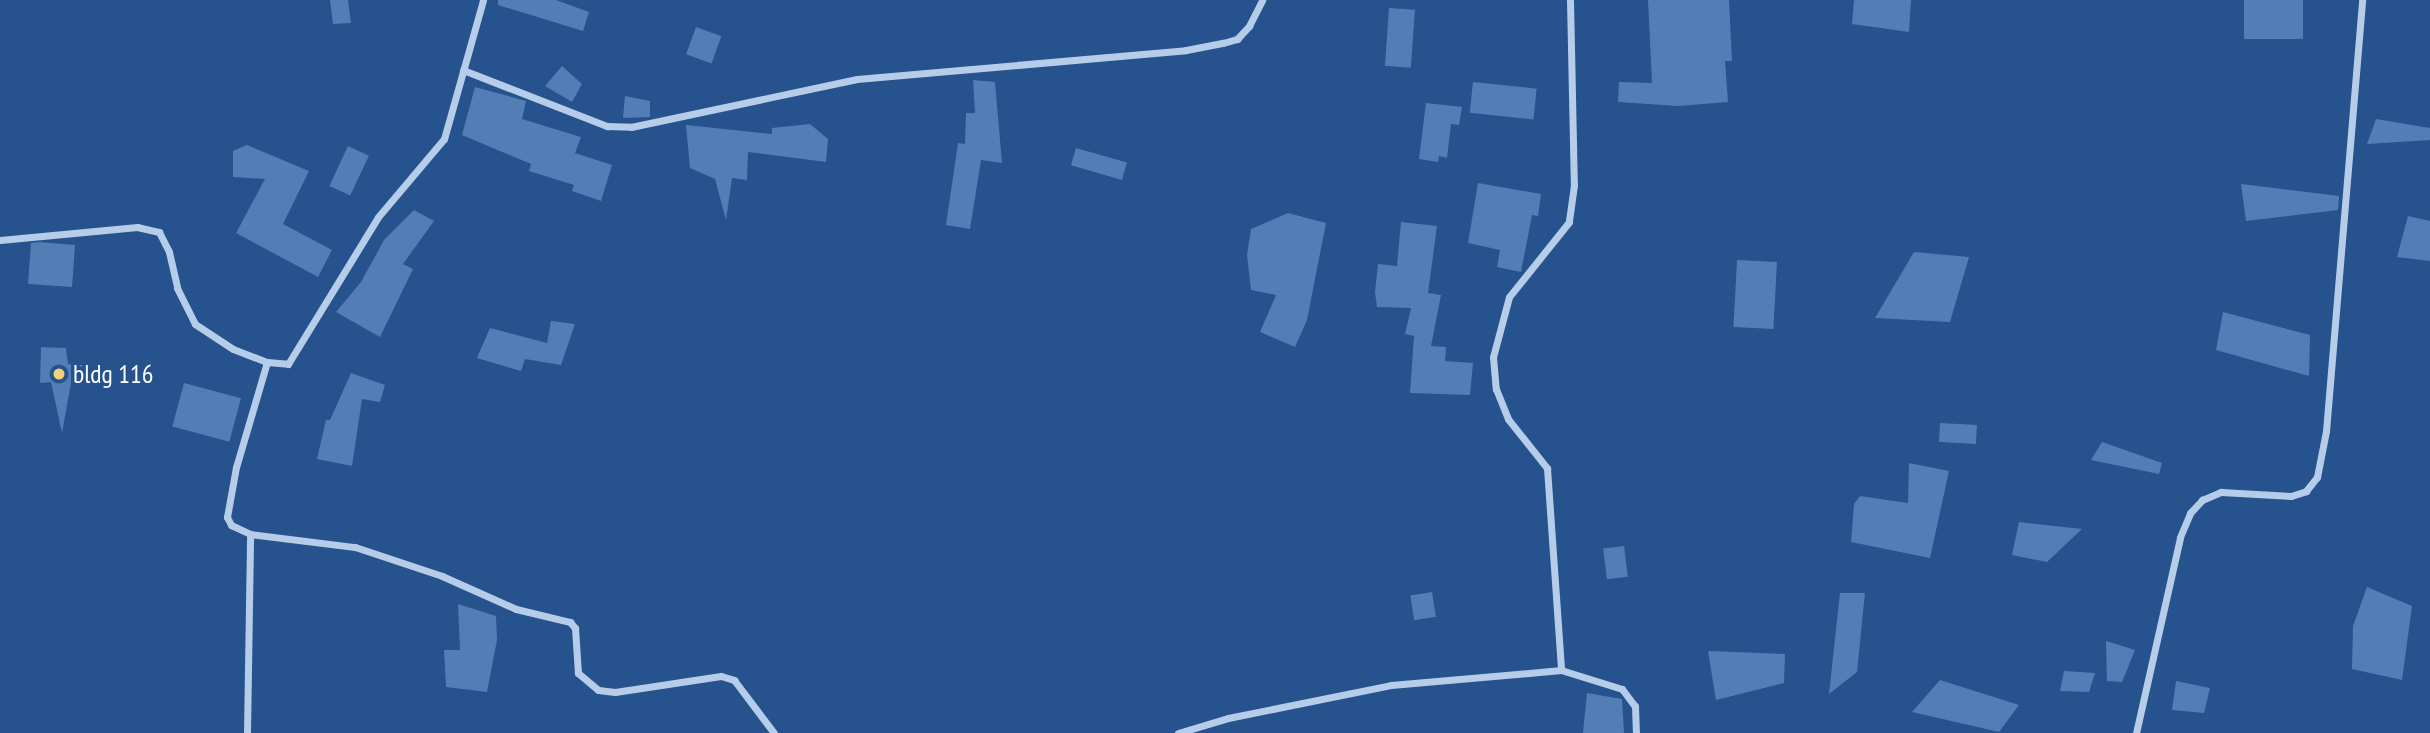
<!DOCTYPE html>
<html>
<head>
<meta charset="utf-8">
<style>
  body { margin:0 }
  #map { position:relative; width:2430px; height:733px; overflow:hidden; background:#26528d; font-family:"PT Sans Narrow",sans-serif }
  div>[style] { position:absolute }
  .building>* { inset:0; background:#537eb5; transform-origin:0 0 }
  .minor>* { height:7px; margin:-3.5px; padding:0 3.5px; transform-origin:3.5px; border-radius:3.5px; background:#b6cdea }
  .dots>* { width:19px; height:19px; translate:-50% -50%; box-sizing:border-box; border:4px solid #26528d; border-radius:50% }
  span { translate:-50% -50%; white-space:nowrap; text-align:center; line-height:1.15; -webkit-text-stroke:7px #26528d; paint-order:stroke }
  .poi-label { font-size:26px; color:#fff }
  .left { translate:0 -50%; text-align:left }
</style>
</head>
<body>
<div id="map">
  <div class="building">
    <div style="clip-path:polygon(330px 0,348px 0,351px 23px,333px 24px)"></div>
    <div style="clip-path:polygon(498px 0,556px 0,589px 12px,583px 31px,498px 5px)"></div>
    <div style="clip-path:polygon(1648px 0,1729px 0,1732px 61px,1725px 61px,1728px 102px,1678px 106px,1618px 102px,1619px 82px,1652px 83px)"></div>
    <div style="clip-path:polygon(1854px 0,1911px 0,1909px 32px,1852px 24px)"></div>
    <div style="left:2244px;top:0;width:59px;height:39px"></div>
    <div style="left:1389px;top:8px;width:26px;height:58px;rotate:4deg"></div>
    <div style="left:696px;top:27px;width:27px;height:29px;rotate:20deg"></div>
    <div style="clip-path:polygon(562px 66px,582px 84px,572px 102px,545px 86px)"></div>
    <div style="clip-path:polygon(973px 80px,995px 82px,1002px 163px,981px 160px,970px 229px,946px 225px,958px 143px,965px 144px,966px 113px,975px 113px)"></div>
    <div style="left:1473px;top:82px;width:64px;height:31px;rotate:6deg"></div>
    <div style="clip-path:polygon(475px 87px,526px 101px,522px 119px,581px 137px,575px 153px,612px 165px,601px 201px,572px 191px,574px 185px,529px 171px,531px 164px,462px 135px)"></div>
    <div style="clip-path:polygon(625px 96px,650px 101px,650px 117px,623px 118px)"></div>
    <div style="clip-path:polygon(1426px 103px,1462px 107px,1459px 125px,1451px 124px,1447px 158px,1439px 156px,1438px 162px,1419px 159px)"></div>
    <div style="clip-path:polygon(2376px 119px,2430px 128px,2430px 140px,2367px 144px)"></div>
    <div style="clip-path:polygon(810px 124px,828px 139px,826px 162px,748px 152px,747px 180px,732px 178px,726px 220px,715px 179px,690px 168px,686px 125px,772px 134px,772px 128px)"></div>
    <div style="clip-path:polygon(247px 145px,309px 171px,283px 224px,332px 250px,318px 277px,236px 233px,265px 179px,233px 177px,233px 151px)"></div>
    <div style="left:348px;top:146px;width:23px;height:44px;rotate:25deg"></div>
    <div style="left:1076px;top:148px;width:53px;height:18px;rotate:16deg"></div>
    <div style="clip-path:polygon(1478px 183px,1541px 194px,1538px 216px,1532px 215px,1521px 272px,1497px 267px,1500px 250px,1468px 243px)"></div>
    <div style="clip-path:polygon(2241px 184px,2339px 196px,2338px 210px,2246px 221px)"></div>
    <div style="clip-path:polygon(414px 210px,434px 221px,403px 264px,413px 269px,380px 337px,336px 312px,361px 282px,384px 240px)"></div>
    <div style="clip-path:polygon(1288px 213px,1326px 223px,1307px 320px,1295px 347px,1260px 332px,1276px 295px,1251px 290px,1247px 255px,1251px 229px)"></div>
    <div style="clip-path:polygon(2408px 216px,2430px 221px,2430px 261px,2397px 257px)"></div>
    <div style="clip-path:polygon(1401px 222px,1437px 226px,1428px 293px,1441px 295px,1431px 346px,1446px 347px,1445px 361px,1473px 363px,1470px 395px,1410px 393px,1414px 336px,1405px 334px,1411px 308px,1377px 307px,1375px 292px,1378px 264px,1397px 266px)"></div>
    <div style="clip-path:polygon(39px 242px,75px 245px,72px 287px,28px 284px,31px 243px)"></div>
    <div style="clip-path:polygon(1914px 252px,1969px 257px,1950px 322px,1875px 318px)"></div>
    <div style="left:1737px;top:260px;width:40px;height:67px;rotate:3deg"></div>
    <div style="clip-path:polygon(2223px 312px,2310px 335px,2309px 376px,2216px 350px)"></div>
    <div style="clip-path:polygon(551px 321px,575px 324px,561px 365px,525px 359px,521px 371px,477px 358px,490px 328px,547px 343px)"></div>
    <div style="clip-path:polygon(41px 347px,66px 348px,68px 364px,84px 365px,71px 383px,62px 433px,51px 382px,40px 383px)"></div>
    <div style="clip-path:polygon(351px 373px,385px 385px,380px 402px,362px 399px,352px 466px,317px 459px,326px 420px,330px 420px)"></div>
    <div style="left:184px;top:383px;width:59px;height:45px;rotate:15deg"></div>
    <div style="left:1940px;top:423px;width:37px;height:19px;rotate:3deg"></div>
    <div style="clip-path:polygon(2102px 442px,2162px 463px,2159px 474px,2091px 460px)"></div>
    <div style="clip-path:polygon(1909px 463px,1949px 471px,1930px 558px,1851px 542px,1854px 504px,1860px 496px,1908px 503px)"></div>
    <div style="clip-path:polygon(2019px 522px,2082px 529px,2047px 562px,2012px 555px)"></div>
    <div style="left:1624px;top:546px;width:31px;height:21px;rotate:83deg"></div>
    <div style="clip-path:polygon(2367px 587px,2412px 606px,2402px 680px,2352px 669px,2353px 626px)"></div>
    <div style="left:1432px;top:592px;width:25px;height:22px;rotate:81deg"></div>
    <div style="clip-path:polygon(1840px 593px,1865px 593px,1857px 672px,1829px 694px)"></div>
    <div style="clip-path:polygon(458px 604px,496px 616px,497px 640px,487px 692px,446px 687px,444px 650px,460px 650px)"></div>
    <div style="clip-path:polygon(2106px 641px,2135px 650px,2122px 682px,2107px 681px)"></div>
    <div style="clip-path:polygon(1708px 651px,1785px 654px,1784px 683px,1716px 700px)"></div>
    <div style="clip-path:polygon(2064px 671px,2095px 673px,2089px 692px,2060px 691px)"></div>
    <div style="clip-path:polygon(1940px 680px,2019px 705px,1999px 732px,1912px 712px)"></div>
    <div style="clip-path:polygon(2176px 681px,2210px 688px,2204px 713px,2172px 710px)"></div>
    <div style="clip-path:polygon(1587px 693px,1622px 699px,1624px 733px,1583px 733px)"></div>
  </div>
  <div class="minor">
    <div style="left:1570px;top:0;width:185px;rotate:88.8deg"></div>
    <div style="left:1574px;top:185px;width:37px;rotate:98deg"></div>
    <div style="left:1569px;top:222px;width:96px;rotate:128.7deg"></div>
    <div style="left:1509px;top:297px;width:62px;rotate:104.9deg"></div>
    <div style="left:1493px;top:357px;width:32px;rotate:85deg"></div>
    <div style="left:1496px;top:389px;width:32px;rotate:68deg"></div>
    <div style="left:1508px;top:419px;width:63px;rotate:51.5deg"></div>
    <div style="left:1547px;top:468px;width:202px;rotate:86deg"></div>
    <div style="left:1561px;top:670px;width:64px;rotate:17.3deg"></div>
    <div style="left:1622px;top:689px;width:21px;rotate:53deg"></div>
    <div style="left:1635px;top:706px;width:27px;rotate:88deg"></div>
    <div style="left:463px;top:70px;width:155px;rotate:21.3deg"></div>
    <div style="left:607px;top:126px;width:24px;rotate:2deg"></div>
    <div style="left:631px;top:127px;width:231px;rotate:-12deg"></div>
    <div style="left:857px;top:79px;width:330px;rotate:-5deg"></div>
    <div style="left:1186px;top:50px;width:38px;rotate:-11deg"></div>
    <div style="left:1223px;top:43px;width:15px;rotate:-16deg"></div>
    <div style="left:1237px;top:39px;width:18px;rotate:-47deg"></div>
    <div style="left:1249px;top:26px;width:29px;rotate:-63deg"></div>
    <div style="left:0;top:240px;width:138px;rotate:-5.4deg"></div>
    <div style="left:137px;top:227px;width:23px;rotate:13deg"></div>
    <div style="left:159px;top:232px;width:22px;rotate:63deg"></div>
    <div style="left:169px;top:252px;width:37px;rotate:77deg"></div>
    <div style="left:177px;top:288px;width:40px;rotate:63.4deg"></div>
    <div style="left:195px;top:324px;width:45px;rotate:33.3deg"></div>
    <div style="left:233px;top:349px;width:36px;rotate:21deg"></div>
    <div style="left:267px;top:362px;width:21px;rotate:5deg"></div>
    <div style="left:288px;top:364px;width:172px;rotate:-58.5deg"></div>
    <div style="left:378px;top:217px;width:102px;rotate:-49.8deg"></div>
    <div style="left:444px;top:139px;width:144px;rotate:-74.3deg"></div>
    <div style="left:267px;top:362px;width:109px;rotate:106.4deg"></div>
    <div style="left:236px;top:467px;width:51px;rotate:100.2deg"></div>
    <div style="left:227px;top:517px;width:9px;rotate:63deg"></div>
    <div style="left:231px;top:525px;width:21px;rotate:25deg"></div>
    <div style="left:250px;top:534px;width:106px;rotate:7.1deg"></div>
    <div style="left:355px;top:547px;width:92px;rotate:18.4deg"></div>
    <div style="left:442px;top:576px;width:81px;rotate:24deg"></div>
    <div style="left:516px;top:609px;width:56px;rotate:13.5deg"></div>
    <div style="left:570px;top:622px;width:8px;rotate:50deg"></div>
    <div style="left:575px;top:628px;width:45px;rotate:86.2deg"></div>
    <div style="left:578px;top:673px;width:26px;rotate:40deg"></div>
    <div style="left:598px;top:690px;width:17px;rotate:7deg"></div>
    <div style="left:615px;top:692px;width:107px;rotate:-8.6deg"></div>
    <div style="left:721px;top:676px;width:14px;rotate:17deg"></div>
    <div style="left:734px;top:680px;width:66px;rotate:53deg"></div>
    <div style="left:247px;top:733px;width:199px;rotate:-89.1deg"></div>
    <div style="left:1178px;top:733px;width:52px;rotate:-16.7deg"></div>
    <div style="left:1228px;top:718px;width:166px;rotate:-11.4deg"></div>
    <div style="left:1391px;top:685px;width:171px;rotate:-5deg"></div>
    <div style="left:2136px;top:733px;width:201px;rotate:-77.3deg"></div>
    <div style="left:2180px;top:537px;width:26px;rotate:-67deg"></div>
    <div style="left:2190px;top:513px;width:18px;rotate:-47deg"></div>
    <div style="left:2202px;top:500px;width:21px;rotate:-23deg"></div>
    <div style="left:2221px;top:492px;width:70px;rotate:3.3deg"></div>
    <div style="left:2291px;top:496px;width:16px;rotate:-18deg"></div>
    <div style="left:2306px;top:491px;width:18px;rotate:-52deg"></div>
    <div style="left:2317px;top:477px;width:47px;rotate:-78.9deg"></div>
    <div style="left:2326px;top:431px;width:433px;rotate:-85.2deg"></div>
  </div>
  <div class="dots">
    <div style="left:59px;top:374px;background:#f3d17b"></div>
  </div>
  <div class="poi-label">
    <span class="left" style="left:73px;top:374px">bldg 116</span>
  </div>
</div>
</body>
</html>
